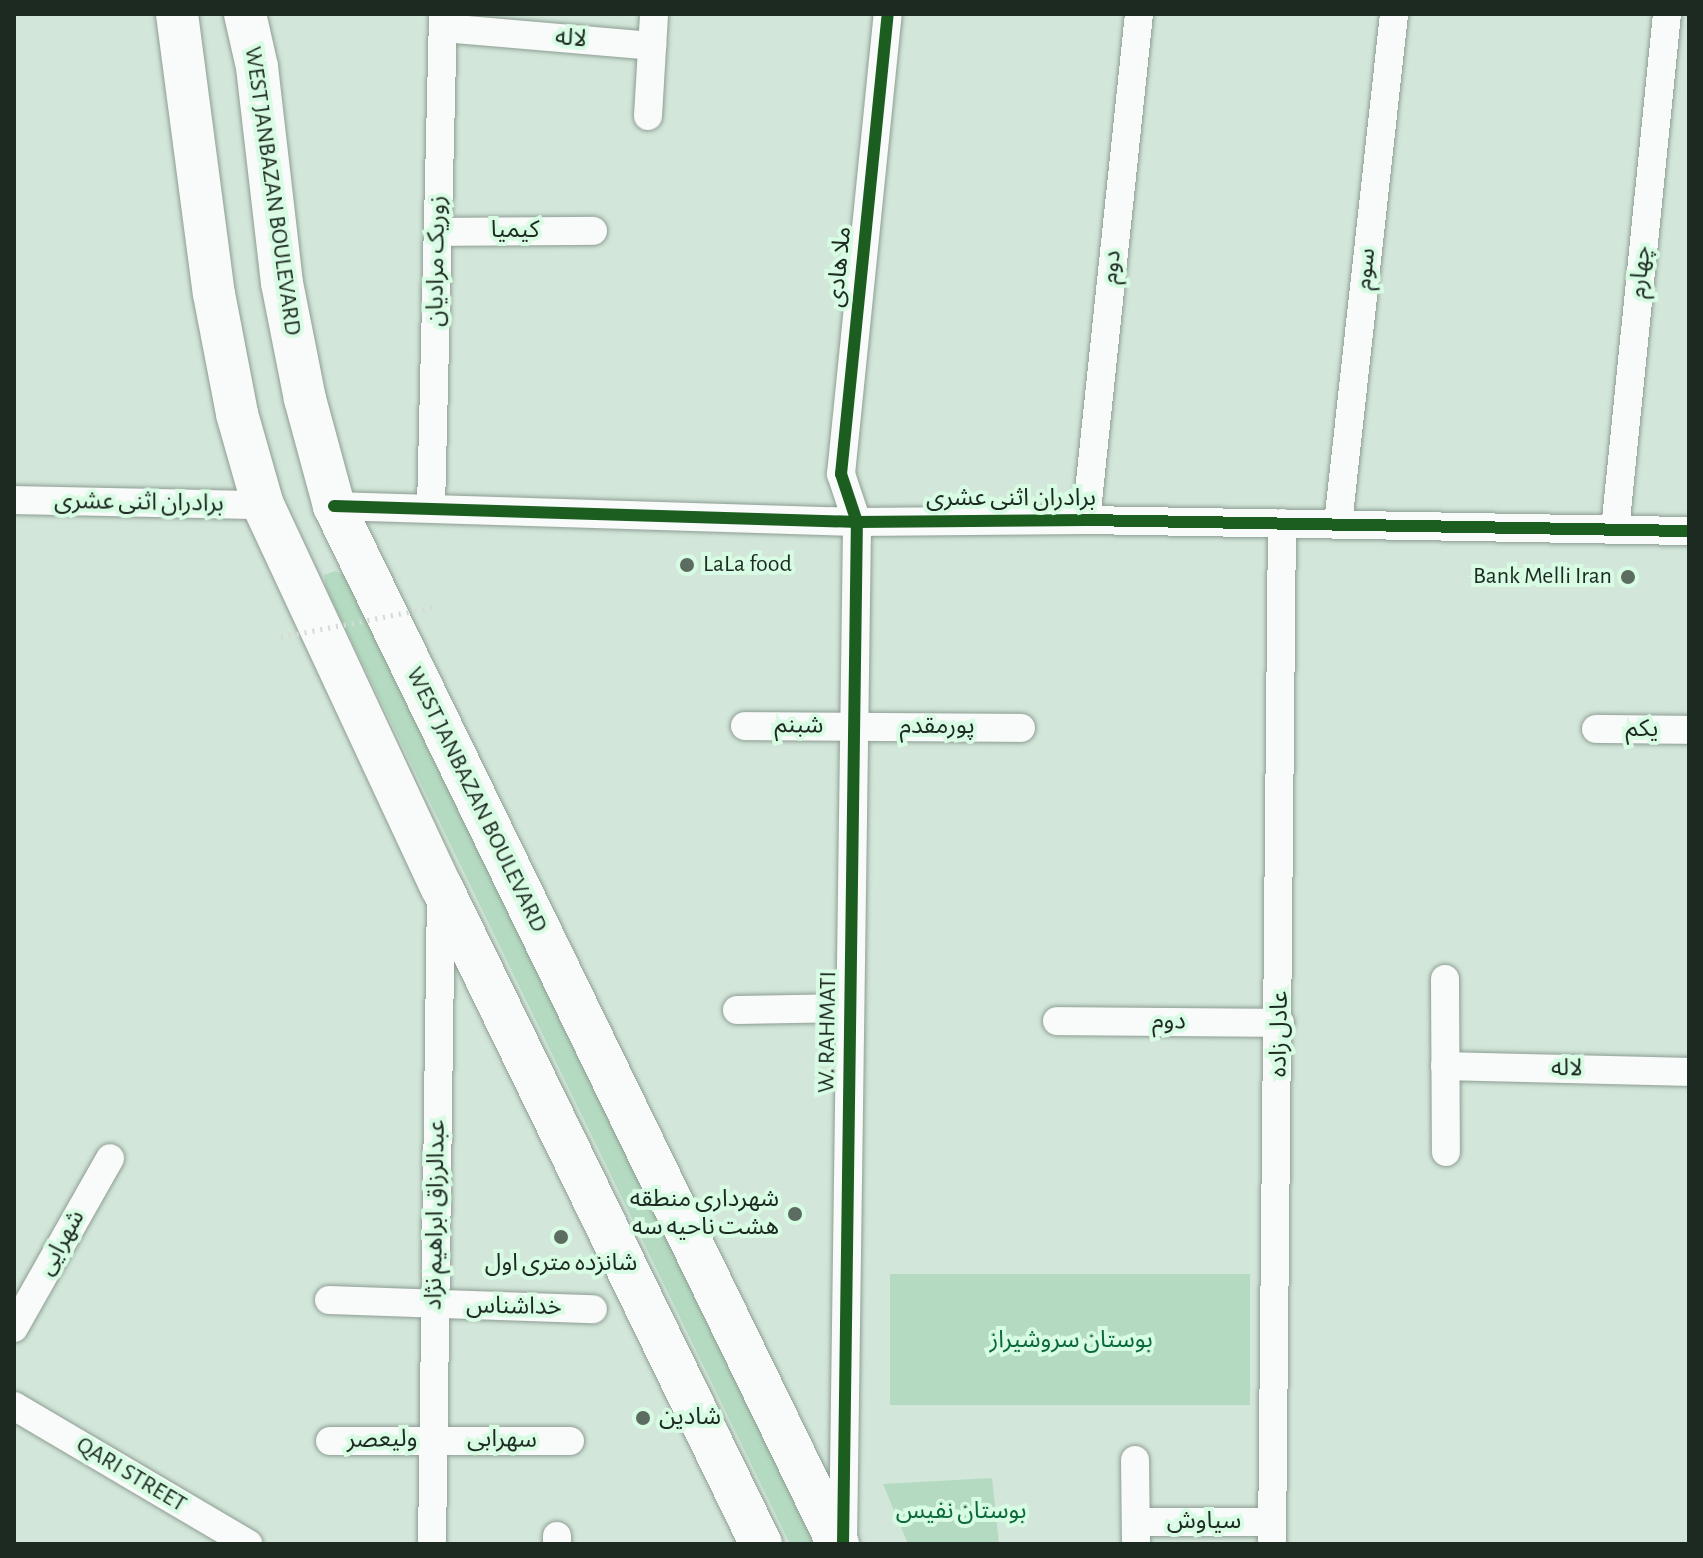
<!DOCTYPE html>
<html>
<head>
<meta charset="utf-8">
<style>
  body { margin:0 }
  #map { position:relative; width:1703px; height:1558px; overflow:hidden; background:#d2e6d9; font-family:"Alegreya Sans","Noto Sans Arabic",sans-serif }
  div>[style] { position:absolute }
  .green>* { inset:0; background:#b4dbc1; transform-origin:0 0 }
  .roads { filter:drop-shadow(0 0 2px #8e9d93) drop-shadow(0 0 2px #8e9d93) }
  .minor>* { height:28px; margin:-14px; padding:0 14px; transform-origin:14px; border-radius:14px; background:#f8fbf9 }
  .secondary>* { height:42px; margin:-21px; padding:0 21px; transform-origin:21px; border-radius:21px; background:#f8fbf9 }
  .path-bridge>* { height:5px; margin-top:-2.5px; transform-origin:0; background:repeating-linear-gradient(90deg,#d5dad6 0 2px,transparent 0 8px) }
  .cycleway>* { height:12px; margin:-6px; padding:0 6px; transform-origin:6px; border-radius:6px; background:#1b5e20 }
  .dots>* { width:22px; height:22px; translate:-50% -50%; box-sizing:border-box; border:4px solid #d7fbe3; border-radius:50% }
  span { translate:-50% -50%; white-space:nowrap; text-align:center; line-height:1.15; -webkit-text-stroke:8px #d7fbe3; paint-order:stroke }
  .street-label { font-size:24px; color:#1d2a21 }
  .poi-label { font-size:24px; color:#1d2a21 }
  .left { translate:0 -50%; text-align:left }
  .right { translate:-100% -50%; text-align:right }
  .park-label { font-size:24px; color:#0b693d }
  .frame { position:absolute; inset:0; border:16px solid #1d2a21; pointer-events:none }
</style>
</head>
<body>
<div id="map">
  <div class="green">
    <div style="clip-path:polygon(335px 571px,346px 576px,816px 1544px,790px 1544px,326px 588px,324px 575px)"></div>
    <div style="left:1250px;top:1274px;width:131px;height:360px;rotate:90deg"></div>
    <div style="clip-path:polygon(992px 1478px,999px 1544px,908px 1544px,883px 1484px)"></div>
  </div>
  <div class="roads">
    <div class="minor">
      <div style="left:443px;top:28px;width:210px;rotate:4.9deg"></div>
      <div style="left:648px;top:116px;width:102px;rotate:-86.6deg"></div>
      <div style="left:438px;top:232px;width:155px;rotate:-0.4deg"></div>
      <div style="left:14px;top:500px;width:249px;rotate:1.2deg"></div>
      <div style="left:334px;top:506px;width:523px;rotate:1.75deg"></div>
      <div style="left:857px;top:522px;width:229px;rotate:-0.5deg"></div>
      <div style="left:1086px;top:520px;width:603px;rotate:1.05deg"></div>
      <div style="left:431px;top:508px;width:494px;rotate:-88.6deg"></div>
      <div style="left:1086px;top:520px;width:509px;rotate:-84.02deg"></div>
      <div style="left:1338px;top:524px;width:513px;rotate:-83.73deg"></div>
      <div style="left:1615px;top:530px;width:519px;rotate:-84.25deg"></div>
      <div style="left:745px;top:726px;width:276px;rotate:0.4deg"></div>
      <div style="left:1596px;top:729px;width:93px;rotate:0.6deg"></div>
      <div style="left:1445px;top:979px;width:173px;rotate:89.7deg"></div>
      <div style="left:737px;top:1010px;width:113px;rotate:-1deg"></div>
      <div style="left:1057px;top:1021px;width:223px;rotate:0.5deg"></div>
      <div style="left:1445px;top:1066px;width:244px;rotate:1.4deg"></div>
      <div style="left:329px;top:1300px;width:264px;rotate:2deg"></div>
      <div style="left:14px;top:1328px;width:195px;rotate:-60.5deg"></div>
      <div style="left:14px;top:1406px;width:272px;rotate:30.5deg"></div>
      <div style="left:330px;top:1441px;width:240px"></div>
      <div style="left:1135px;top:1460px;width:84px;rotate:89.3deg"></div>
      <div style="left:1136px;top:1522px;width:136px"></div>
      <div style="left:843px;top:1543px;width:1021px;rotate:-89.21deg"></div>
      <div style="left:857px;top:522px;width:51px;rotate:-108.4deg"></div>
      <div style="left:841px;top:474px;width:462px;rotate:-84.2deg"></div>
      <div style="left:432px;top:1544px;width:649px;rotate:-89.21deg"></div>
      <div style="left:557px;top:1544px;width:8px;rotate:-90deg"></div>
      <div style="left:1272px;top:1544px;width:1021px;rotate:-89.44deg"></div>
    </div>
    <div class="secondary">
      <div style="left:177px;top:14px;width:282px;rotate:82.5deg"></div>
      <div style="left:214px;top:294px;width:122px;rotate:79.1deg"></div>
      <div style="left:237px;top:414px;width:95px;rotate:74.1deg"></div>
      <div style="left:263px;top:505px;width:421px;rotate:65deg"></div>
      <div style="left:441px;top:886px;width:732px;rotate:64.07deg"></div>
      <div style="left:245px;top:14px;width:54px;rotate:77.2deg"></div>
      <div style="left:257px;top:67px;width:217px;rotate:83.4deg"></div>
      <div style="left:282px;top:283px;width:118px;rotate:78.8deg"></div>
      <div style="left:305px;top:399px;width:111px;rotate:74.8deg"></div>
      <div style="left:334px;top:506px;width:1154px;rotate:64.1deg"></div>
    </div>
  </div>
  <div class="path-bridge">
    <div style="left:281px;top:637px;width:156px;rotate:-11.1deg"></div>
  </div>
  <div class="cycleway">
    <div style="left:334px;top:506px;width:523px;rotate:1.75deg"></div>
    <div style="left:857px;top:522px;width:229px;rotate:-0.5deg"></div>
    <div style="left:1086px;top:520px;width:603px;rotate:1.05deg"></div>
    <div style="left:843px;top:1544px;width:1022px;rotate:-89.22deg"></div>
    <div style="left:857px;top:522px;width:51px;rotate:-108.4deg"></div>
    <div style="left:841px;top:474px;width:462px;rotate:-84.2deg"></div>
  </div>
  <div class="dots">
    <div style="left:687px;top:565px;background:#5c6c61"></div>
    <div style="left:1628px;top:577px;background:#5c6c61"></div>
    <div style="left:795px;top:1214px;background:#5c6c61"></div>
    <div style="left:561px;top:1237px;background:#5c6c61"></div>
    <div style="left:643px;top:1418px;background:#5c6c61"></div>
  </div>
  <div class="street-label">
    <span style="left:571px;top:39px;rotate:5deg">لاله</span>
    <span style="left:272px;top:191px;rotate:82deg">WEST JANBAZAN BOULEVARD</span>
    <span style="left:515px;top:231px">کیمیا</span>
    <span style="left:437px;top:261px;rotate:-89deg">زوریک مرادیان</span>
    <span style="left:840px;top:267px;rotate:-84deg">ملا هادی</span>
    <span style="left:1112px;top:267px;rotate:-84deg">دوم</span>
    <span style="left:1366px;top:269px;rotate:-84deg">سوم</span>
    <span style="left:1641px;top:272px;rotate:-84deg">چهارم</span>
    <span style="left:1011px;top:499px">برادران اثنی عشری</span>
    <span style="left:139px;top:503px;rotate:1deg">برادران اثنی عشری</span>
    <span style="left:799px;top:726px;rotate:1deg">شبنم</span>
    <span style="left:937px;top:727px">پورمقدم</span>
    <span style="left:1642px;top:730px">یکم</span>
    <span style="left:476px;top:800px;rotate:64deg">WEST JANBAZAN BOULEVARD</span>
    <span style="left:1169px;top:1022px;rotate:1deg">دوم</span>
    <span style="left:828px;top:1032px;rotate:-89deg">W. RAHMATI</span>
    <span style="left:1280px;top:1034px;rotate:-89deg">عادل زاده</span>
    <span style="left:1567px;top:1069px;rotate:1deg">لاله</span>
    <span style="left:436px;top:1215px;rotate:-89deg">عبدالرزاق ابراهیم نژاد</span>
    <span style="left:62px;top:1243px;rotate:-61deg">شهرایی</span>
    <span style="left:514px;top:1307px;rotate:1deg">خداشناس</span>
    <span style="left:382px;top:1440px;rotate:-1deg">ولیعصر</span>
    <span style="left:502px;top:1440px;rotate:1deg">سهرابی</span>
    <span style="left:131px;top:1475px;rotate:31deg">QARI STREET</span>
    <span style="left:1204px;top:1522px">سیاوش</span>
  </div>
  <div class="poi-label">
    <span class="left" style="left:703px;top:565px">LaLa food</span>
    <span class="right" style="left:1612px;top:577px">Bank Melli Iran</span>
    <span class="right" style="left:779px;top:1214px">شهرداری منطقه<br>هشت ناحیه سه</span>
    <span style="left:561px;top:1264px">شانزده متری اول</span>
    <span class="left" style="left:659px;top:1418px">شادین</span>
  </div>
  <div class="park-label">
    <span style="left:1071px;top:1341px">بوستان سروشیراز</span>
    <span style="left:961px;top:1512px">بوستان نفیس</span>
  </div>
  <div class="frame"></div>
</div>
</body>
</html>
